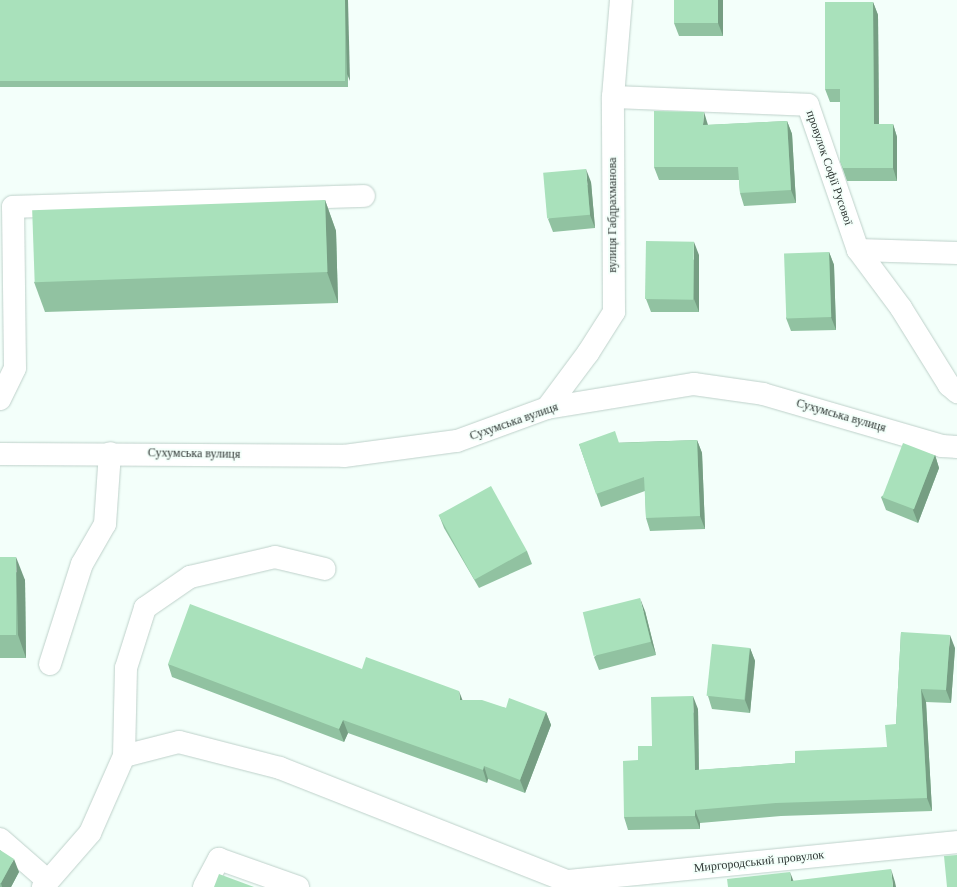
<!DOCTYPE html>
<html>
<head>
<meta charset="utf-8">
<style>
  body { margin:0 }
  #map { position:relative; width:957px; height:887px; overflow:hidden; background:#f3fffa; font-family:Georgia,serif }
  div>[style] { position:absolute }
  .roads { filter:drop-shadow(0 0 1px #bed1ca) drop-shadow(0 0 1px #bed1ca) }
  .minor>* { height:22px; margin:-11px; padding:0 11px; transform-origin:11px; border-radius:11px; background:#fff }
  .wall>* { inset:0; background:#91c2a1; transform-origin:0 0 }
  .shaded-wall>* { inset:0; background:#769e83 }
  .building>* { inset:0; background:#a9e1bb; transform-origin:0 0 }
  span { translate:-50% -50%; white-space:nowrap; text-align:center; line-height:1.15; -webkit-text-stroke:3.5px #f3fffa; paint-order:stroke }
  .street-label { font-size:12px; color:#303835 }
</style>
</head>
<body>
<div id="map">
  <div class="roads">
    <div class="minor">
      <div style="left:613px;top:97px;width:195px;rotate:2.3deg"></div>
      <div style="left:808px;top:105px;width:153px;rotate:71deg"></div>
      <div style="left:858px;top:250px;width:72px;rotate:53.4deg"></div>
      <div style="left:901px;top:308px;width:91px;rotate:58.1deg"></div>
      <div style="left:949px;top:385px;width:11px;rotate:41deg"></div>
      <div style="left:858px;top:250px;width:99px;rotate:1.7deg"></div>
      <div style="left:0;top:399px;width:34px;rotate:-64deg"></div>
      <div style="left:15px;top:368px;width:161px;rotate:-90.7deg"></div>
      <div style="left:13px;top:207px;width:351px;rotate:-1.8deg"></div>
      <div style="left:547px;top:408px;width:69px;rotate:-53.3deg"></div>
      <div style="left:588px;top:353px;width:49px;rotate:-57.6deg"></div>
      <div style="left:614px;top:312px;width:215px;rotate:-90.3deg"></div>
      <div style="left:613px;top:97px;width:97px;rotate:-85.3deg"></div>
      <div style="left:0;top:454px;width:344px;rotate:0.3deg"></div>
      <div style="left:344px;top:456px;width:114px;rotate:-7.6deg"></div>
      <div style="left:457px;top:441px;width:96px;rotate:-20.1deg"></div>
      <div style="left:547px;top:408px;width:149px;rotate:-9.3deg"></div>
      <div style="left:694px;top:384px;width:70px;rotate:8.2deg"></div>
      <div style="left:763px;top:394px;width:186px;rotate:16.2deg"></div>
      <div style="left:942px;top:446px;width:15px;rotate:4deg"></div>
      <div style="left:50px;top:664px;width:105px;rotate:-72.3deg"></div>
      <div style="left:82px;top:564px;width:46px;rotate:-60.1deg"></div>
      <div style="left:105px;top:524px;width:71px;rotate:-86deg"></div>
      <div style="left:124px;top:756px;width:57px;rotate:-14.3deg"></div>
      <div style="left:179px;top:742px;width:104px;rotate:14.4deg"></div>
      <div style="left:280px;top:768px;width:308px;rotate:21.5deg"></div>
      <div style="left:567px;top:881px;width:392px;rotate:-5.7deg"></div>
      <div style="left:0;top:839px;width:62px;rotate:41.1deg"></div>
      <div style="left:43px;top:887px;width:72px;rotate:-49deg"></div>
      <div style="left:90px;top:833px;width:84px;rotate:-66.2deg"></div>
      <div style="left:124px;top:756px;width:88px;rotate:-88.7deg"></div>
      <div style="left:126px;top:668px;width:63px;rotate:-72.4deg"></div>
      <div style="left:145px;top:608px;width:55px;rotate:-34.6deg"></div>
      <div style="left:190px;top:577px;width:87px;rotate:-13.2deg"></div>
      <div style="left:275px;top:557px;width:51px;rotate:13.5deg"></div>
      <div style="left:204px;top:887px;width:32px;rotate:-62deg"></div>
      <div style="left:219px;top:859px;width:84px;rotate:19.5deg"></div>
    </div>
  </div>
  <div class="wall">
    <div style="left:0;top:0;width:348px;height:87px"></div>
    <div style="clip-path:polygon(723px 0,723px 36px,679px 36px,674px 23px)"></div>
    <div style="clip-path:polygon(873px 2px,878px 15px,879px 124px,893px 124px,897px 137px,897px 181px,847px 181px,840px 161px,840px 102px,830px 102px,825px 89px)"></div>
    <div style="clip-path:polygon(787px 121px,792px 134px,796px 203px,744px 206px,740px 193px,739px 180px,659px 180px,654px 167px,708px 125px)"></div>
    <div style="clip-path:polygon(591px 182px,595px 228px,553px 232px,548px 219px)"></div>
    <div style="clip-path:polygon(325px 200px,336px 231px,338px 303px,45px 312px,34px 282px)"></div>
    <div style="clip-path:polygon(829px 252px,834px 265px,836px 330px,791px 331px,786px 318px)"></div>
    <div style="clip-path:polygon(699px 255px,699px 312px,651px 312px,646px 299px)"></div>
    <div style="clip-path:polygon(697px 440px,702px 453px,705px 529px,650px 531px,646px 518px,645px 491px,601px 507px,579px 444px)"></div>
    <div style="clip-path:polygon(935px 455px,939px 468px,918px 523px,886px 510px,881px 497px)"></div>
    <div style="clip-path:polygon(439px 515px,527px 551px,532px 564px,479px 588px,444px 528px)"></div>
    <div style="clip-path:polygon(0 557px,25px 580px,26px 658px,0 658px)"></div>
    <div style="clip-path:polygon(645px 611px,656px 655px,599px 670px,594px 657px)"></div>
    <div style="clip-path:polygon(901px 632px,955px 648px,951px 703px,926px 702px,932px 811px,781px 816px,700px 823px,700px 829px,628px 830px,624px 817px,638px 760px,652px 746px,698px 709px,699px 770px,795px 763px,887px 747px,896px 724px)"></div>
    <div style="clip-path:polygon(750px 648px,755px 661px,750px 713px,712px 709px,708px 696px)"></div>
    <div style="clip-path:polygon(168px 664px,462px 700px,506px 708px,546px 712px,551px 725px,525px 793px,488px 779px,487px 783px,348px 733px,344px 742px,172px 677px)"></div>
    <div style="clip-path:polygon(0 850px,19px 872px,11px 887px,0 887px)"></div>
  </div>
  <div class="shaded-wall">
    <div style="clip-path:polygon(345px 0,348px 0,350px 81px,347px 74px)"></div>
    <div style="clip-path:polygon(718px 0,723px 0,723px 36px,718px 23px)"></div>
    <div style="clip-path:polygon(873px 2px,878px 15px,879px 137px,874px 124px)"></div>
    <div style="clip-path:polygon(704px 112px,708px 125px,703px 125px)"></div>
    <div style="clip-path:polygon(787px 121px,792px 134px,796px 203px,791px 190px)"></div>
    <div style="clip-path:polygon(893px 124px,897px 137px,897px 181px,893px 168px)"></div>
    <div style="clip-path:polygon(586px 169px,591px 182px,595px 228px,590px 215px)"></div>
    <div style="clip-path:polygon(325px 200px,336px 231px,338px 303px,327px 272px)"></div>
    <div style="clip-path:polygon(694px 242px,699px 255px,699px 312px,694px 299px)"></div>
    <div style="clip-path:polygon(829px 252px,834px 265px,836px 330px,831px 317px)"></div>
    <div style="clip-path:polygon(697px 440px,702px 453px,705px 529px,700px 516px)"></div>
    <div style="clip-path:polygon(935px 455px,939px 468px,918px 523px,913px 510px)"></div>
    <div style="clip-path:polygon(16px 557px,25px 580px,26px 658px,18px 635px)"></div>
    <div style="clip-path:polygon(640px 598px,645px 611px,656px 655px,651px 642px)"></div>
    <div style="clip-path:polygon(950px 635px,955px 648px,951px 703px,946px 690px)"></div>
    <div style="clip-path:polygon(750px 648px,755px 661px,750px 713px,745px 700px)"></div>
    <div style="clip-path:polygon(921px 689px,926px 702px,932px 811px,927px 798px)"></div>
    <div style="clip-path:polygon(459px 691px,464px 704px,460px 700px)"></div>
    <div style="clip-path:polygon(693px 696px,698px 709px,699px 783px,695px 770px)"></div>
    <div style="clip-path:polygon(546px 712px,551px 725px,525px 793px,520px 780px)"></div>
    <div style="clip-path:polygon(343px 720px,348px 733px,344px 742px,339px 729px)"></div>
    <div style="clip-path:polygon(484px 766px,488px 779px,487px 783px,483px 770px)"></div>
    <div style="clip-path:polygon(695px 810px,700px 823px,700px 829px,695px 816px)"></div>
    <div style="clip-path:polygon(14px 859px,19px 872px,11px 887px,2px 887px,1px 883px)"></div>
    <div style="clip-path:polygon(891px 869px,895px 882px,896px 887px,893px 887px)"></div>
    <div style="clip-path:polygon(790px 872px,795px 885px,791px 881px)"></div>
  </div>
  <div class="building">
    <div style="left:0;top:0;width:345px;height:81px"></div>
    <div style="left:674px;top:0;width:44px;height:23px"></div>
    <div style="clip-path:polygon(825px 2px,873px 2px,874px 124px,893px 124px,893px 168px,843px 168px,840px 161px,840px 89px,825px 89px)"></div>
    <div style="clip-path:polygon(654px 111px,704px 112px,703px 125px,787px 121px,791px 190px,740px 193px,738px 167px,654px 167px)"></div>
    <div style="left:586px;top:169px;width:46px;height:43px;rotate:85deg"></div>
    <div style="left:325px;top:200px;width:72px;height:293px;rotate:88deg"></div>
    <div style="left:646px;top:241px;width:48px;height:58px;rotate:1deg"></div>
    <div style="left:829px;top:252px;width:65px;height:45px;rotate:88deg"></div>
    <div style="clip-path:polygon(615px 431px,619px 443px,697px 440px,700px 516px,646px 518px,644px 477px,596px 494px,579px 444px)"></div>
    <div style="left:903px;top:443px;width:34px;height:58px;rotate:21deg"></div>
    <div style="left:491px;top:486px;width:74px;height:60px;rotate:61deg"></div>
    <div style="left:0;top:557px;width:16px;height:78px"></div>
    <div style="left:640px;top:598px;width:45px;height:59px;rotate:76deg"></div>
    <div style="clip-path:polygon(190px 604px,362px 669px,366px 657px,459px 691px,460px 700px,482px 700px,506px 708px,509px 698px,546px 712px,520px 780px,484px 766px,483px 770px,343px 720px,339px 729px,168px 664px)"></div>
    <div style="clip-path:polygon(901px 632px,950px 635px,946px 690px,921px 689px,927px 798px,776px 803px,695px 810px,695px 816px,624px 817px,623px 761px,638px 760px,638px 746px,652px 746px,651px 697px,693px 696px,695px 770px,795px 763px,795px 751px,887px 747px,885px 725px,896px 724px)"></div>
    <div style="left:712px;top:644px;width:38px;height:52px;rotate:6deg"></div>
    <div style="clip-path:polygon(0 850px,14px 859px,1px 883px,0 883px)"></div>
    <div style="clip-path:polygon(957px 855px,957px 887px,947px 887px,944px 856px)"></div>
    <div style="clip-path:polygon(891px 869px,893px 887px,728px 887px,727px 879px,790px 872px,791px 881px)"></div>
    <div style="clip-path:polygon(219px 874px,254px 887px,214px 887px)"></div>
  </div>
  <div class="street-label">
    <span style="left:829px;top:168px;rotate:71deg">провулок Софії Русової</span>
    <span style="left:613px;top:215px;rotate:-90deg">вулиця Габдрахманова</span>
    <span style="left:841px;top:416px;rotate:16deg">Сухумська вулиця</span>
    <span style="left:514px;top:422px;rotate:-19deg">Сухумська вулиця</span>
    <span style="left:194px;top:454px;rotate:1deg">Сухумська вулиця</span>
    <span style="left:759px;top:862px;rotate:-6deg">Миргородський провулок</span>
  </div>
</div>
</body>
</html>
